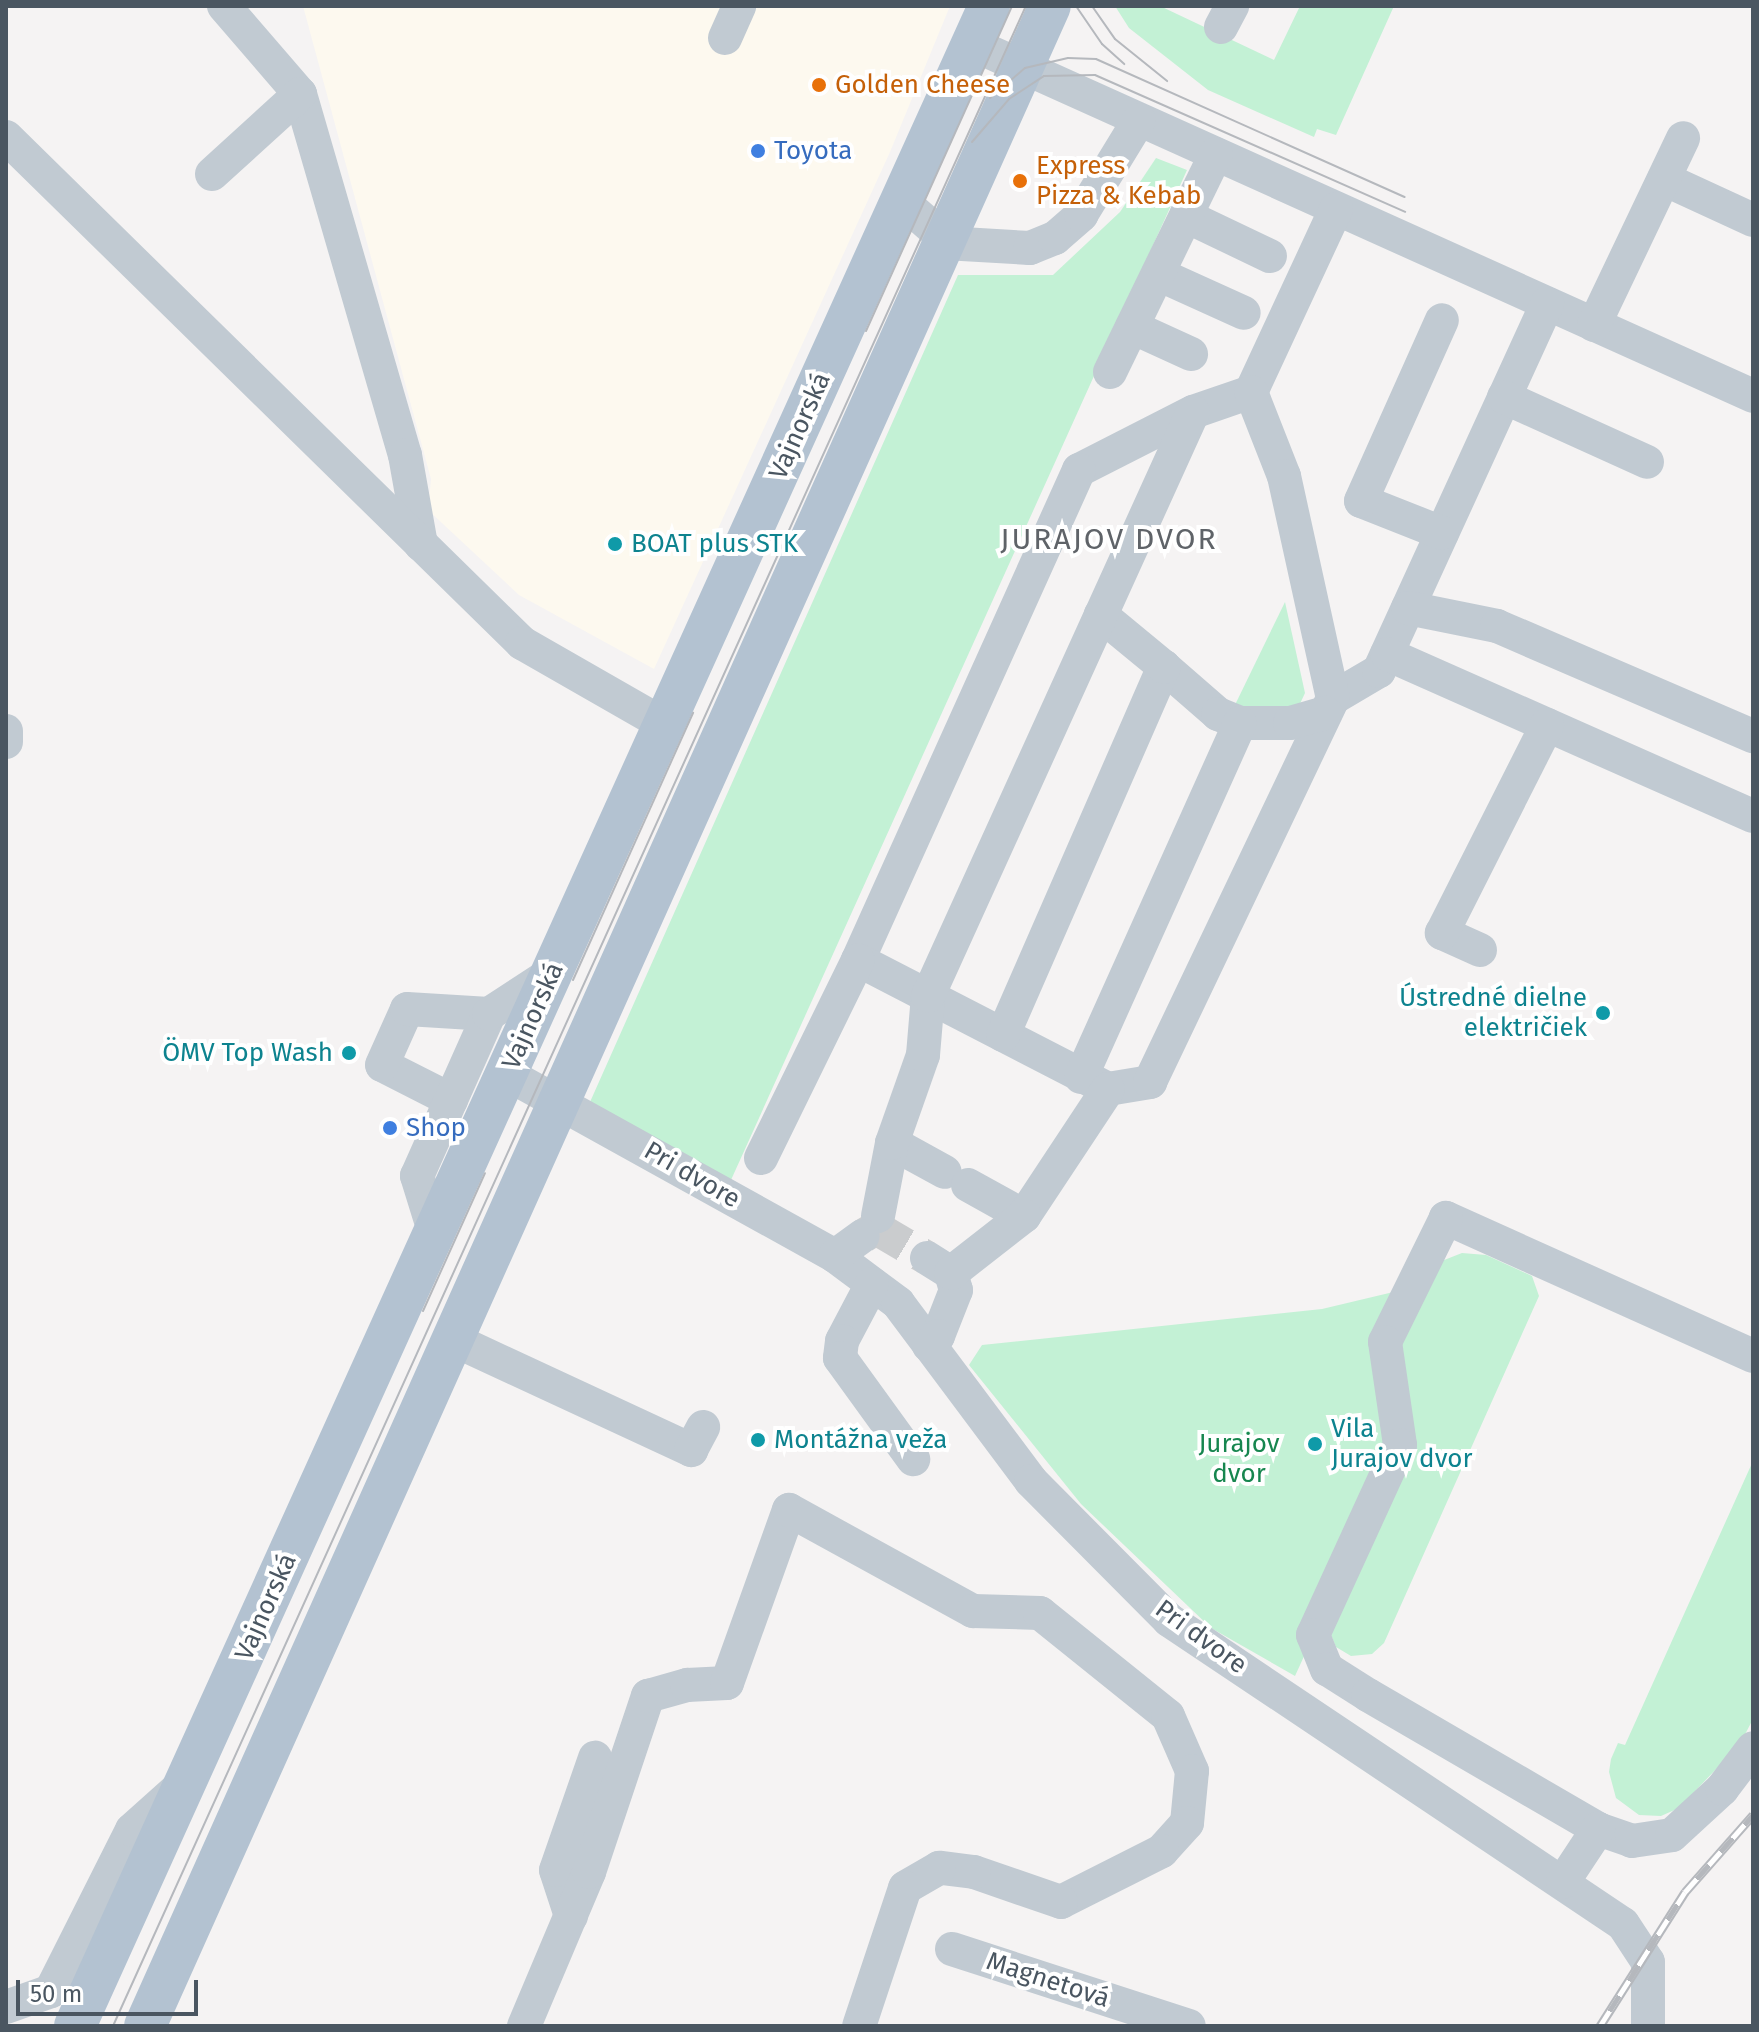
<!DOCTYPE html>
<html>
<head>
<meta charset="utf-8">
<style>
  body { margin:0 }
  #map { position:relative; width:1759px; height:2032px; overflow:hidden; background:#f5f3f3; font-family:"Fira Sans",sans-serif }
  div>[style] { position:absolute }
  .commercial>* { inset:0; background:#fdf9ef }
  .green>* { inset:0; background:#c3f1d5 }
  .minor-tunnel>* { height:34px; margin-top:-17px; transform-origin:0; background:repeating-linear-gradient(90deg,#caccce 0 34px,transparent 0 51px) }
  .minor>* { height:34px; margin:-17px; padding:0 17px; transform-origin:17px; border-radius:17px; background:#c1cad2 }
  .major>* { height:42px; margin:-21px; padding:0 21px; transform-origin:21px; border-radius:21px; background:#b3c2d1 }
  .tram>* { height:2px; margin:-1px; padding:0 1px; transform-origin:1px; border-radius:1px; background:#b5b8bd }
  .rail>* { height:9px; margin-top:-4.5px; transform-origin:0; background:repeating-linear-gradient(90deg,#fff 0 18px,#b5b8bd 0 36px); box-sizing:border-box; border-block:2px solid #b5b8bd }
  .dots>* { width:22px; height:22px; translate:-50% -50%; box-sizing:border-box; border:4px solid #fff; border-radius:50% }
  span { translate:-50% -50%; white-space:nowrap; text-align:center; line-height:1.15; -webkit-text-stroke:8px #fff; paint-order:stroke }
  .food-label { font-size:26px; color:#c56008 }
  .left { translate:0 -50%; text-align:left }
  .shop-label { font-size:26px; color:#366cbe }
  .street-label { font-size:26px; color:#4a5661 }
  .culture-label { font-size:26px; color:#0d838f }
  .right { translate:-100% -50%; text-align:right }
  .park-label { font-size:26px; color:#17864f }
  .quarter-label { font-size:30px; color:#5f6368; letter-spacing:2px }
  .frame { position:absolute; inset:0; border:8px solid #4a5661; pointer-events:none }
  .scale { position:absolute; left:16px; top:1980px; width:182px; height:36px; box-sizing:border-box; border:4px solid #4a5661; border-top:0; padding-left:10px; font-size:24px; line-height:28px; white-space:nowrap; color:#4a5661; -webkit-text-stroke:6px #fff; paint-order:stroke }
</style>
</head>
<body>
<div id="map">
  <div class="commercial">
    <div style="clip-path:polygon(303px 6px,950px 6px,890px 152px,654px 669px,519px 595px,428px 510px,431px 479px)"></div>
  </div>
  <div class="green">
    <div style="clip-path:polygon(1115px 6px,1160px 6px,1274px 60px,1300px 6px,1394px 6px,1336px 135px,1317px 129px,1314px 137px,1208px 90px,1129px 28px)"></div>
    <div style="clip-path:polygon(1156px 158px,1187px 170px,731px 1180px,590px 1102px,958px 275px,1053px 275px,1120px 212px)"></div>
    <div style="clip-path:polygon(1285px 602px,1305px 693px,1298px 708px,1233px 709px)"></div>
    <div style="clip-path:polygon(1462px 1253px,1486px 1255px,1532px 1276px,1539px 1296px,1384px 1643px,1372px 1654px,1351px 1656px,1336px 1647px,1329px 1630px,1403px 1462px,1394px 1355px,1434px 1264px)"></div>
    <div style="clip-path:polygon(1406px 1289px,1393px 1462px,1295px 1676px,1211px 1628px,1081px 1504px,969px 1365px,982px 1345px,1322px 1309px)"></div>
    <div style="clip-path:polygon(1753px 1461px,1753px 1719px,1740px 1744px,1679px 1808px,1661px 1816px,1639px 1815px,1616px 1798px,1609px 1772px,1611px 1759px,1618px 1743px,1625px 1745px)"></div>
  </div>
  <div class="minor-tunnel">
    <div style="left:863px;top:1236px;width:15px;rotate:-32deg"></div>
    <div style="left:876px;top:1228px;width:59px;rotate:30.5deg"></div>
  </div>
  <div class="minor">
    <div style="left:224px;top:6px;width:116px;rotate:49.2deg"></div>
    <div style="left:300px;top:94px;width:376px;rotate:73.8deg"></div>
    <div style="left:405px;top:455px;width:91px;rotate:79.9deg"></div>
    <div style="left:1221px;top:27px;width:24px;rotate:-62deg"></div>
    <div style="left:725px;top:38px;width:35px;rotate:-66deg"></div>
    <div style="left:972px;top:44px;width:857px;rotate:24.26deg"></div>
    <div style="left:6px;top:137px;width:723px;rotate:44.44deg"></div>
    <div style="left:522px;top:643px;width:165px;rotate:29.8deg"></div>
    <div style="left:212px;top:174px;width:119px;rotate:-42.3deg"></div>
    <div style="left:1664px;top:179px;width:98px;rotate:24.7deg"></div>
    <div style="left:902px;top:201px;width:55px;rotate:41.3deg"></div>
    <div style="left:943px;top:237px;width:20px;rotate:20deg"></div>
    <div style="left:962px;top:244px;width:68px;rotate:3.4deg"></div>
    <div style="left:1030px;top:248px;width:27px;rotate:-22deg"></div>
    <div style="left:1055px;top:238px;width:35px;rotate:-41deg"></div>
    <div style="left:1081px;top:215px;width:111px;rotate:-58.6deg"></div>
    <div style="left:1336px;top:209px;width:202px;rotate:114.9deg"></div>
    <div style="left:1251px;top:392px;width:61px;rotate:161deg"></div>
    <div style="left:1193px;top:412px;width:128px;rotate:153deg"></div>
    <div style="left:1079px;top:470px;width:538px;rotate:114.28deg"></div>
    <div style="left:858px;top:960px;width:281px;rotate:27.3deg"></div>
    <div style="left:1108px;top:1089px;width:43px;rotate:-9.5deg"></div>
    <div style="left:1150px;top:1082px;width:425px;rotate:-64.5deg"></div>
    <div style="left:1333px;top:698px;width:53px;rotate:-30.4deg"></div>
    <div style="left:1379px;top:671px;width:404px;rotate:-65.4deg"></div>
    <div style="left:1186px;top:216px;width:93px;rotate:25.5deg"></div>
    <div style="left:1158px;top:274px;width:94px;rotate:24.4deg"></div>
    <div style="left:1594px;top:325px;width:207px;rotate:-64.5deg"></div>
    <div style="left:1132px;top:327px;width:65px;rotate:24.6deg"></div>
    <div style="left:1110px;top:372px;width:242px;rotate:-64.1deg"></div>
    <div style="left:1251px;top:392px;width:90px;rotate:68.6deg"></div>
    <div style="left:1284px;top:476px;width:227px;rotate:77.6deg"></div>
    <div style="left:1504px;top:397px;width:157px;rotate:24.4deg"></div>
    <div style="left:1442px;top:533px;width:87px;rotate:-158.4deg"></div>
    <div style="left:1361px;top:501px;width:198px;rotate:-65.9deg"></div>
    <div style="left:1408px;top:608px;width:91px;rotate:11.4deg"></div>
    <div style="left:1497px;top:626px;width:279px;rotate:23.3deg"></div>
    <div style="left:1387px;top:654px;width:400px;rotate:23.9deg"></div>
    <div style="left:1164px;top:667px;width:72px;rotate:41deg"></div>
    <div style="left:1218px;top:714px;width:24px;rotate:22deg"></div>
    <div style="left:1240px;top:723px;width:50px"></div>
    <div style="left:1290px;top:723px;width:37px;rotate:-16deg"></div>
    <div style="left:6px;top:731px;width:11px;rotate:90deg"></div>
    <div style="left:1480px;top:950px;width:42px;rotate:-155.9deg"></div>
    <div style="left:1442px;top:933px;width:233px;rotate:-63.2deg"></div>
    <div style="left:1003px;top:1035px;width:402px;rotate:-66.4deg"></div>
    <div style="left:1164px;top:667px;width:82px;rotate:-140.5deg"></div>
    <div style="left:507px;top:1074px;width:375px;rotate:29deg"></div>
    <div style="left:835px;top:1256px;width:79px;rotate:36.7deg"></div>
    <div style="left:898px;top:1303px;width:222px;rotate:53.2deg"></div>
    <div style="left:1031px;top:1481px;width:196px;rotate:45.2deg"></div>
    <div style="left:1169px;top:1620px;width:546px;rotate:33.81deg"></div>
    <div style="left:1623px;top:1924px;width:45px;rotate:56.7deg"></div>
    <div style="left:1648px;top:1962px;width:64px;rotate:90deg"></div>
    <div style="left:1081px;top:1077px;width:388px;rotate:-65.8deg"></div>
    <div style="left:451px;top:1100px;width:77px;rotate:-153.1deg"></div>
    <div style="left:382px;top:1065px;width:61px;rotate:-65.9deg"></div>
    <div style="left:407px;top:1009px;width:82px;rotate:3.5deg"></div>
    <div style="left:892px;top:1143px;width:60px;rotate:28.7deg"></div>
    <div style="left:761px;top:1158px;width:220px;rotate:-63.9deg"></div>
    <div style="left:968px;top:1185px;width:64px;rotate:29deg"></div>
    <div style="left:1024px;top:1216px;width:152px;rotate:-56.5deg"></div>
    <div style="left:878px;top:1216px;width:74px;rotate:-79.1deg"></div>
    <div style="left:892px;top:1143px;width:93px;rotate:-70.6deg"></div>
    <div style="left:923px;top:1055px;width:59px;rotate:-85.2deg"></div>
    <div style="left:928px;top:996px;width:641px;rotate:-65.59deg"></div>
    <div style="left:435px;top:1234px;width:61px;rotate:-107.2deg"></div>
    <div style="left:417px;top:1176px;width:177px;rotate:-66deg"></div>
    <div style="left:489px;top:1014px;width:75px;rotate:-33.1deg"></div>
    <div style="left:835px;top:1256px;width:34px;rotate:-36deg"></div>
    <div style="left:927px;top:1258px;width:28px;rotate:32deg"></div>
    <div style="left:951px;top:1273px;width:18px;rotate:74deg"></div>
    <div style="left:956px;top:1290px;width:49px;rotate:111.4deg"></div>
    <div style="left:938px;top:1336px;width:13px;rotate:135deg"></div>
    <div style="left:951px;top:1273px;width:93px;rotate:-38deg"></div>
    <div style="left:872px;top:1284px;width:64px;rotate:117.8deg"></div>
    <div style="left:842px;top:1341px;width:17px;rotate:97deg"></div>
    <div style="left:840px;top:1358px;width:125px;rotate:54.1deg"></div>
    <div style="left:452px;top:1339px;width:264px;rotate:24.9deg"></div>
    <div style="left:691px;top:1450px;width:26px;rotate:-62deg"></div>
    <div style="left:1753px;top:1356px;width:337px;rotate:-155.8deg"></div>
    <div style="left:1446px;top:1218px;width:138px;rotate:116.2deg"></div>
    <div style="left:1385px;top:1342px;width:104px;rotate:81.7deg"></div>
    <div style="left:1400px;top:1445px;width:209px;rotate:114.6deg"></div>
    <div style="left:1313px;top:1635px;width:37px;rotate:68deg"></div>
    <div style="left:1327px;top:1669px;width:49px;rotate:32.4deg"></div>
    <div style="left:1368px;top:1695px;width:266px;rotate:30.2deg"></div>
    <div style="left:1598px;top:1829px;width:36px;rotate:19deg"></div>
    <div style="left:1632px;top:1841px;width:40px;rotate:-8.5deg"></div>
    <div style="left:1672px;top:1835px;width:68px;rotate:-42.6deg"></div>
    <div style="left:1722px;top:1789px;width:51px;rotate:-52.9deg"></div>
    <div style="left:1563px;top:1882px;width:64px;rotate:-56.6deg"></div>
    <div style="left:571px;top:1916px;width:48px;rotate:-108.1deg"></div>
    <div style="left:556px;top:1870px;width:119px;rotate:-70.8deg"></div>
    <div style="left:952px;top:1949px;width:249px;rotate:18deg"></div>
    <div style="left:6px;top:2007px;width:48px;rotate:-19.6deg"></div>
    <div style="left:51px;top:1991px;width:180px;rotate:-63.3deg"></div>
    <div style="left:132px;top:1830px;width:64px;rotate:-41.9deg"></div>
    <div style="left:524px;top:2026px;width:167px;rotate:-67.1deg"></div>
    <div style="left:589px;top:1872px;width:186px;rotate:-71.5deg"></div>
    <div style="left:648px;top:1696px;width:41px;rotate:-15.8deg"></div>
    <div style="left:687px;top:1685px;width:40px;rotate:-2.9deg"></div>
    <div style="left:727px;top:1683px;width:184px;rotate:-70.3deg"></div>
    <div style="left:789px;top:1510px;width:210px;rotate:28.8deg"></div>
    <div style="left:973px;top:1611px;width:67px;rotate:1.7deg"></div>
    <div style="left:1040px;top:1613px;width:164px;rotate:38.8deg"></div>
    <div style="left:1168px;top:1716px;width:60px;rotate:66.4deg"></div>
    <div style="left:1192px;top:1771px;width:52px;rotate:95.5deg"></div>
    <div style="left:1187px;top:1823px;width:38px;rotate:132deg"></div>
    <div style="left:1162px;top:1851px;width:113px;rotate:153.2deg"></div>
    <div style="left:1061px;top:1902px;width:92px;rotate:-161deg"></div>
    <div style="left:974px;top:1872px;width:35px;rotate:-173deg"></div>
    <div style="left:939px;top:1868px;width:39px;rotate:150deg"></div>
    <div style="left:905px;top:1888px;width:145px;rotate:108.4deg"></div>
  </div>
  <div class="major">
    <div style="left:75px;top:2026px;width:2217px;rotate:-65.65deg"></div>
    <div style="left:145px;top:2026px;width:2213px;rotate:-65.87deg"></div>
  </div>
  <div class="tram">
    <div style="left:1076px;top:6px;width:46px;rotate:55.6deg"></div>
    <div style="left:1102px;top:44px;width:30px;rotate:42deg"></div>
    <div style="left:1092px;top:6px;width:40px;rotate:55.1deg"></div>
    <div style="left:1115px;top:39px;width:67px;rotate:38.9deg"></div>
    <div style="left:990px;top:98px;width:46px;rotate:-40.6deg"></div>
    <div style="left:1025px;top:68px;width:44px;rotate:-13.1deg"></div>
    <div style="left:1068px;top:58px;width:28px;rotate:2deg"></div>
    <div style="left:1096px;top:59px;width:338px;rotate:24.1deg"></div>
    <div style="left:972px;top:142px;width:57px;rotate:-49.3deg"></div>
    <div style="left:1009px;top:99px;width:42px;rotate:-33.3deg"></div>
    <div style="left:1044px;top:76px;width:51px;rotate:-1.1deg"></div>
    <div style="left:1095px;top:75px;width:339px;rotate:23.8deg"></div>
    <div style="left:866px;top:331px;width:356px;rotate:-65.8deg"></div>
    <div style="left:573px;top:980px;width:293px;rotate:-65.8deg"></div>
    <div style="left:423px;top:1311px;width:151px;rotate:-65.8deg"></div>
    <div style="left:113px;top:2026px;width:2217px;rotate:-65.68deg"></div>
  </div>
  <div class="rail">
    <div style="left:1600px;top:2026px;width:159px;rotate:-57.6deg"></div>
    <div style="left:1685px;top:1892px;width:103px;rotate:-48.6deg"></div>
  </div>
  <div class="dots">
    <div style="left:819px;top:85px;background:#e8710a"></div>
    <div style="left:758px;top:151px;background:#3f7fe0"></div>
    <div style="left:1020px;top:181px;background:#e8710a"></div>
    <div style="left:615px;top:544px;background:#0f9aa8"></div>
    <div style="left:1603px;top:1013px;background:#0f9aa8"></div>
    <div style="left:349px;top:1053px;background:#0f9aa8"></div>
    <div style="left:390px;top:1128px;background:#3f7fe0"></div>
    <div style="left:758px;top:1440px;background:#0f9aa8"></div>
    <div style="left:1315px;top:1444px;background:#0f9aa8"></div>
  </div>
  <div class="food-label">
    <span class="left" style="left:835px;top:85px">Golden Cheese</span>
    <span class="left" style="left:1036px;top:181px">Express<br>Pizza &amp; Kebab</span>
  </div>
  <div class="shop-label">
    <span class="left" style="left:774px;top:151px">Toyota</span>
    <span class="left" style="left:406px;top:1128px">Shop</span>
  </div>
  <div class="street-label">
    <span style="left:800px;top:426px;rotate:-66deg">Vajnorská</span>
    <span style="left:533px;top:1016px;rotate:-66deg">Vajnorská</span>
    <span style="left:692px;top:1175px;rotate:30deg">Pri dvore</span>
    <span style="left:266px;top:1607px;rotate:-66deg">Vajnorská</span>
    <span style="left:1201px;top:1637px;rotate:36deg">Pri dvore</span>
    <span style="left:1048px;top:1980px;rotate:18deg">Magnetová</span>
  </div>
  <div class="culture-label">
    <span class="left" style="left:631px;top:544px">BOAT plus STK</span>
    <span class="right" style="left:1587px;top:1013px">Ústredné dielne<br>električiek</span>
    <span class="right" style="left:333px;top:1053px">ÖMV Top Wash</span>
    <span class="left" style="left:1331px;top:1444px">Vila<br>Jurajov dvor</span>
    <span class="left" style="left:774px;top:1440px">Montážna veža</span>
  </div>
  <div class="park-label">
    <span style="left:1239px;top:1459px">Jurajov<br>dvor</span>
  </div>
  <div class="quarter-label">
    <span style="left:1109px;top:539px">JURAJOV DVOR</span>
  </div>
  <div class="frame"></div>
  <div class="scale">50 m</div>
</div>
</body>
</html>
